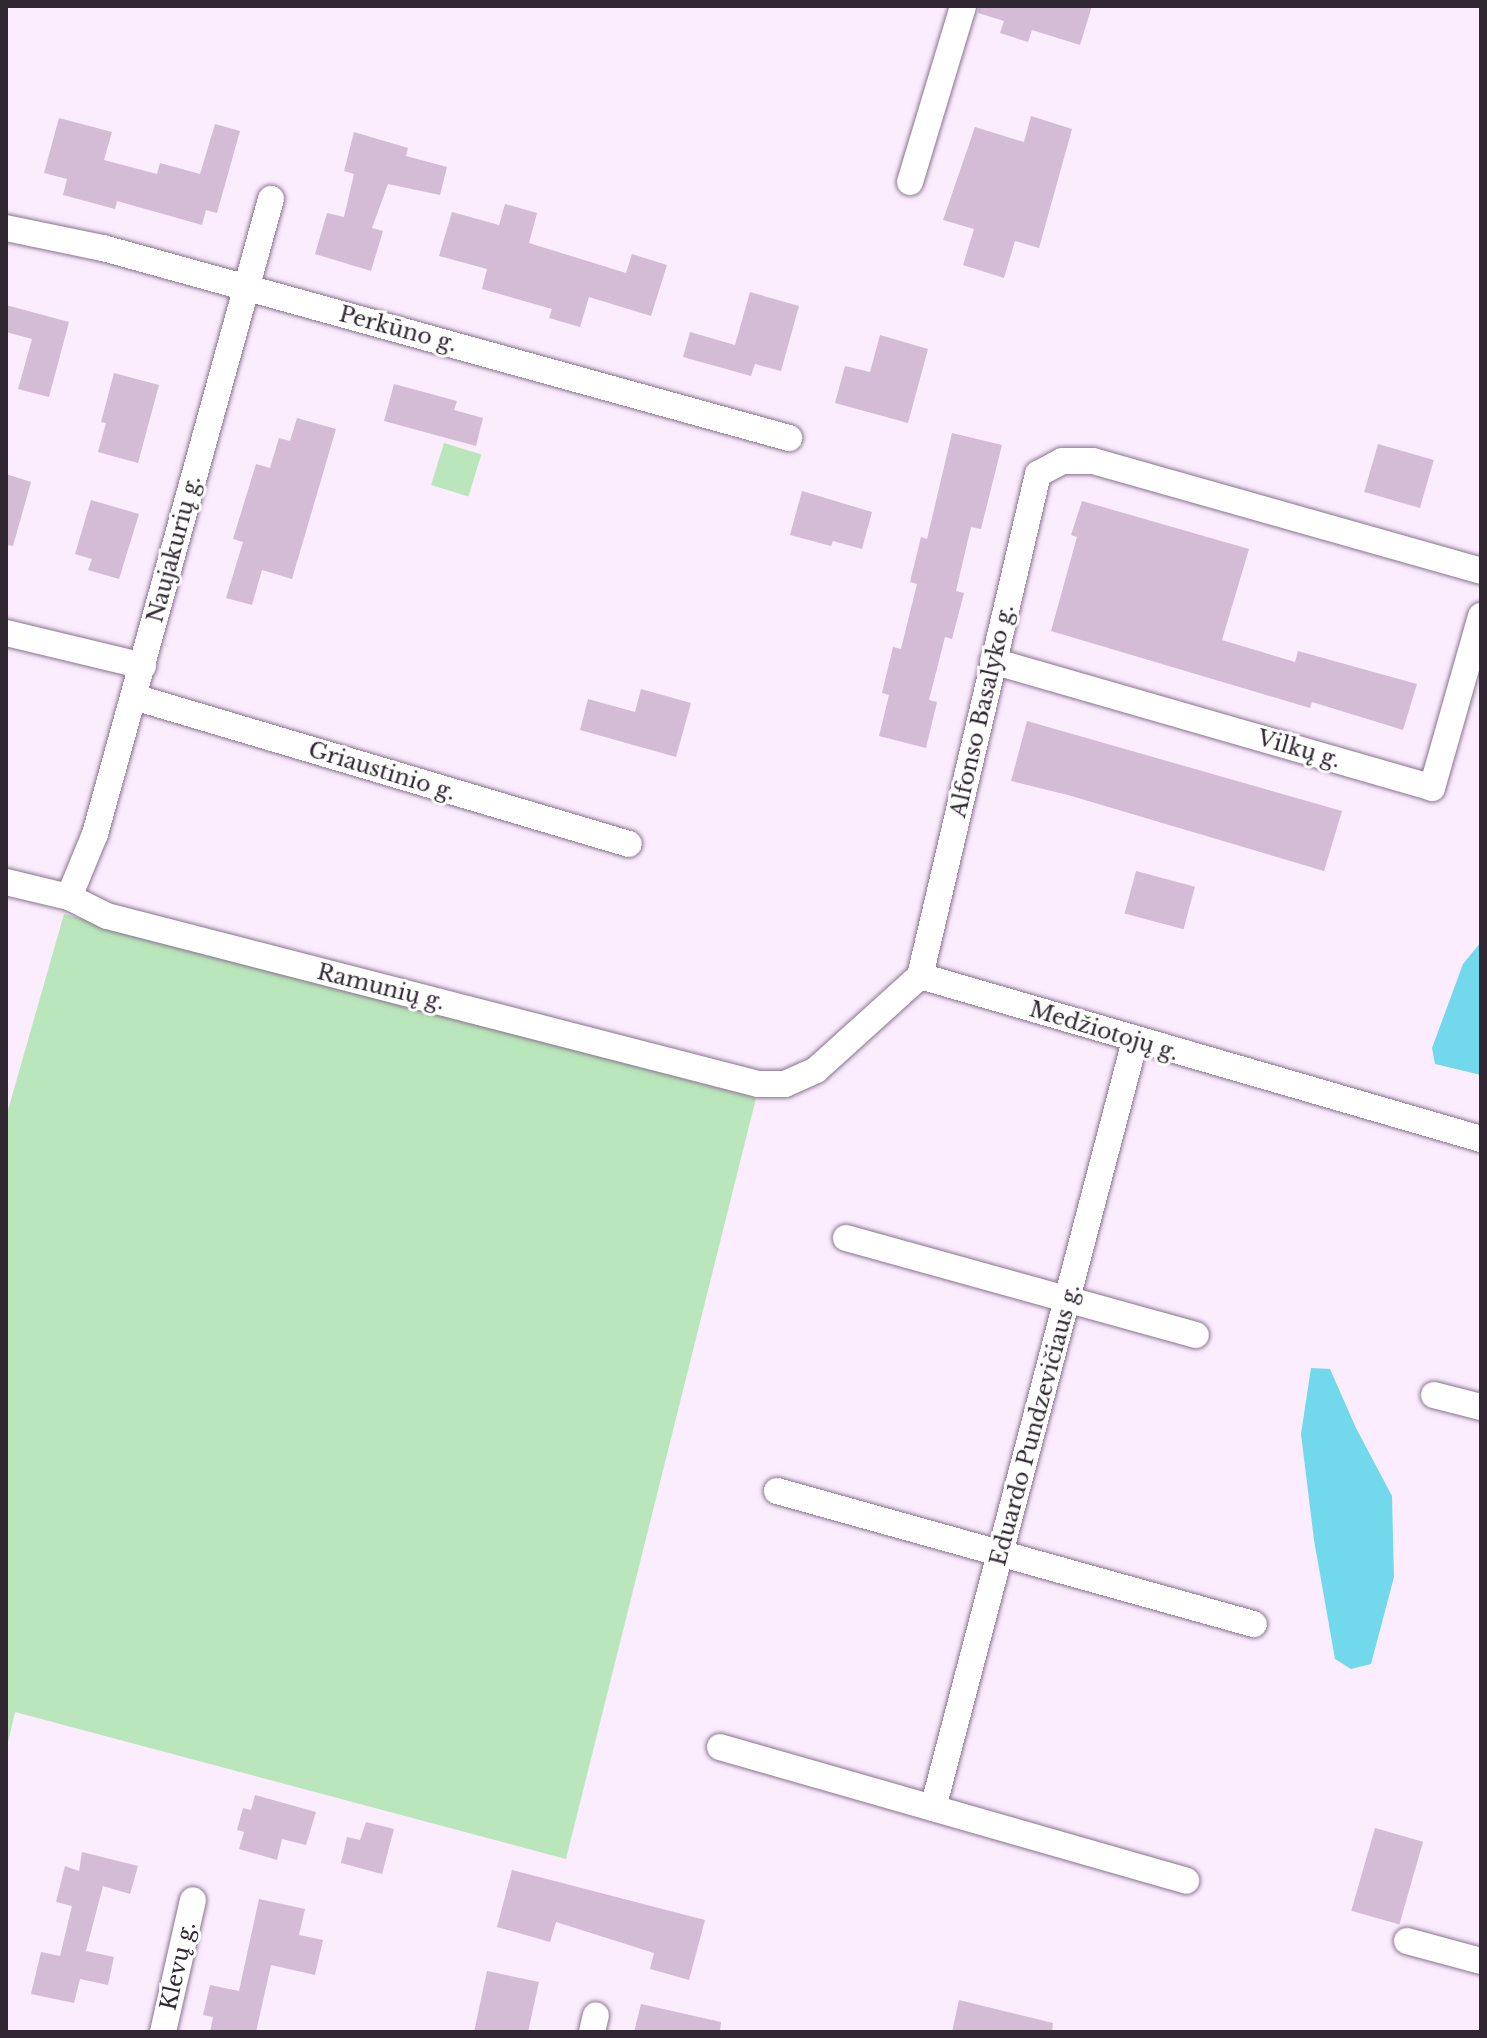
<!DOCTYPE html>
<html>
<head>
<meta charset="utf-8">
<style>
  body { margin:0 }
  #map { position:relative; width:1487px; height:2038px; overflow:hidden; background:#fbecfe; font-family:"Libre Baskerville",serif }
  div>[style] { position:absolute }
  .green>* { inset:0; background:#b9e6ba; transform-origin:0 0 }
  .water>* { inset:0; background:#71d9eb }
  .building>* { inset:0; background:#d4bcd7; transform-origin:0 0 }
  .roads { filter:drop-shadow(0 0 2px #88738d) drop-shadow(0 0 2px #88738d) }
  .street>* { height:26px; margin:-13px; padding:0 13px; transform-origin:13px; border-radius:13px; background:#fff }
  span { translate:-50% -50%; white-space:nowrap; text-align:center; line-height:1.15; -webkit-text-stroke:6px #fff; paint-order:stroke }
  .street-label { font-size:22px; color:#302732 }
  .frame { position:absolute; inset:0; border:8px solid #302732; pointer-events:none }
</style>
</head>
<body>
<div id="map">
  <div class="green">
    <div style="left:444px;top:443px;width:39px;height:44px;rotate:17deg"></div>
    <div style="clip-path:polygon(64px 914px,756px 1098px,566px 1859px,15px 1712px,6px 1751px,6px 1117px)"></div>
  </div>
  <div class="water">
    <div style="clip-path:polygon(1481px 942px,1481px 1075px,1435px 1064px,1432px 1048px,1463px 964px)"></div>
    <div style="clip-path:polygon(1311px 1368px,1330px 1369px,1356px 1428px,1392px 1496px,1394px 1577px,1371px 1664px,1351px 1669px,1335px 1659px,1314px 1540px,1301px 1434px)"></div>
  </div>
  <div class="building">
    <div style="clip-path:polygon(979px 6px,1092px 6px,1080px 45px,1032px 30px,1028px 42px,1000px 33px,1004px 21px,978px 13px)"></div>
    <div style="clip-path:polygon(1031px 116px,1072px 129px,1039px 248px,1015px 241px,1004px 278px,963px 265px,974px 229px,943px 220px,975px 127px,1024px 142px)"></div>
    <div style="clip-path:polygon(59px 118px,112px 132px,104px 160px,157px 174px,160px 163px,200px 174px,215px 124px,240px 131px,217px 213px,206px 210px,202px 225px,117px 201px,115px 209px,63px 195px,67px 179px,44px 173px)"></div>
    <div style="clip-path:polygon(354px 132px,408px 148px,406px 156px,447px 167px,440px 195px,388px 184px,372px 228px,383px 231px,371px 271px,315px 254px,327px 213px,344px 217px,354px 174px,344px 171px)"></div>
    <div style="clip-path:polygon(505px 204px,537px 213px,529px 243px,626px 273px,632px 254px,667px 265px,651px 316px,589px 297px,580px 327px,549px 318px,552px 309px,482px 289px,487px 269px,439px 256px,452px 212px,499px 225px)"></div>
    <div style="clip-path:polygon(750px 292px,799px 306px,781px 371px,755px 364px,751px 376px,683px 357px,690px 332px,735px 345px)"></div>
    <div style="clip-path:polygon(6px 305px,69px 322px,49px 397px,18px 389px,32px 339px,6px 332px)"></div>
    <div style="clip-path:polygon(880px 335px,928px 349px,908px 423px,835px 403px,845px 366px,870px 372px)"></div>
    <div style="clip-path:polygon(114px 373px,159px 385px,138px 463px,98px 452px,106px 423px,101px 422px)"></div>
    <div style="clip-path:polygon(394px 384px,457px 401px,454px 410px,483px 418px,476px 446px,384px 421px)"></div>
    <div style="clip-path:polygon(297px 418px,336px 429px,292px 579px,262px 570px,252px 605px,226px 598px,243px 542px,233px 539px,256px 464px,270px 468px,279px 438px,290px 441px)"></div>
    <div style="clip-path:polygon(952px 433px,1002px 445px,981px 529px,971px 527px,956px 591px,964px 593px,952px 639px,945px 637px,929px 700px,937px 702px,926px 748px,879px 736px,889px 695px,882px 693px,893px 647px,901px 649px,917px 584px,910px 582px,921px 537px,927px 539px)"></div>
    <div style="left:1378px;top:444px;width:58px;height:50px;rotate:16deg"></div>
    <div style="clip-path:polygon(6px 474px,31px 482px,13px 546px,6px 545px)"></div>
    <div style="clip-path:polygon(802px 491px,872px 512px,862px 549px,833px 541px,831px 546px,790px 535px)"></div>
    <div style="clip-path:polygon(91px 500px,139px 514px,119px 579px,88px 570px,92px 559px,75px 554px)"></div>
    <div style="clip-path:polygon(1082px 501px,1249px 549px,1222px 640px,1295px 662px,1298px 651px,1417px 684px,1403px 730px,1312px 702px,1310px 708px,1051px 631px,1077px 537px,1071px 535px)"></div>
    <div style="clip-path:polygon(641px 689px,691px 703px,676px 757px,580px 730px,588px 699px,635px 712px)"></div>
    <div style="clip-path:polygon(1027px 721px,1342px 811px,1324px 871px,1068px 795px,1011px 781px)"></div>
    <div style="left:1136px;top:871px;width:61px;height:44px;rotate:15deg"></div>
    <div style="clip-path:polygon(255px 1795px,316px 1812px,306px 1845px,282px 1839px,277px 1860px,239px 1849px,244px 1832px,237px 1830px,243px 1808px,251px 1810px)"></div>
    <div style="clip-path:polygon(366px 1822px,394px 1829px,382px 1874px,341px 1863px,347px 1837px,360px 1840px)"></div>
    <div style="left:1375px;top:1828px;width:50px;height:86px;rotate:16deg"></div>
    <div style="clip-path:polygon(82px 1852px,138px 1866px,130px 1894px,103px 1886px,86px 1951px,114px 1957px,108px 1985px,80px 1979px,74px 2003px,31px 1994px,41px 1952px,60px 1956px,72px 1906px,56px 1902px,65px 1866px,79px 1871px)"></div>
    <div style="clip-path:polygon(512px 1870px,705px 1920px,689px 1980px,650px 1969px,654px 1953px,556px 1922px,550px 1942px,497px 1927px)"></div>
    <div style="clip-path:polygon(259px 1899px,305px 1909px,299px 1935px,323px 1940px,315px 1975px,271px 1965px,256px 2032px,210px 2032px,213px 2017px,203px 2015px,210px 1985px,239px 1991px)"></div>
    <div style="clip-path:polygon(487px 1971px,539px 1982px,528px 2032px,474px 2032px)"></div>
    <div style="clip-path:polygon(959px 2000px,1053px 2023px,1052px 2032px,952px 2032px)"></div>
    <div style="clip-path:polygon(641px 2004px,721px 2022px,720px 2032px,634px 2032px)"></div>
  </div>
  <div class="roads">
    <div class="street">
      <div style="left:910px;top:182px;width:184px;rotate:-73.2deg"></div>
      <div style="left:6px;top:228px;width:99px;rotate:11.7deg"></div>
      <div style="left:103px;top:248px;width:712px;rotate:15.48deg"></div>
      <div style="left:6px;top:633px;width:141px;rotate:13.5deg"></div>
      <div style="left:993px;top:661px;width:457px;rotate:16.1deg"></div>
      <div style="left:1432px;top:788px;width:179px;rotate:-74.1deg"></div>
      <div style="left:134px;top:697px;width:516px;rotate:16.54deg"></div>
      <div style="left:6px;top:882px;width:65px;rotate:13.4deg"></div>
      <div style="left:69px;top:897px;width:42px;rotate:26.6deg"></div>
      <div style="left:107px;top:916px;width:672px;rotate:14.47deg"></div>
      <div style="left:758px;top:1084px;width:27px"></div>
      <div style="left:785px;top:1084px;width:34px;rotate:-24deg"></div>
      <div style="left:816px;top:1070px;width:140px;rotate:-42.1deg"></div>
      <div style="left:920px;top:976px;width:584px;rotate:16.2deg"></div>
      <div style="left:69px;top:897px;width:68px;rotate:-67.6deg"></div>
      <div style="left:95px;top:834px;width:659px;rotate:-74.51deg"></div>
      <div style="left:920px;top:976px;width:516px;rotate:-76.77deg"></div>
      <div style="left:1038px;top:474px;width:27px;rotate:-28deg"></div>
      <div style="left:1062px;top:461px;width:31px"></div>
      <div style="left:1093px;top:461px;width:403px;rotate:15.8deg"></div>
      <div style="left:846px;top:1238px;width:363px;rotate:15.5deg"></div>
      <div style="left:1434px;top:1395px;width:49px;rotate:14.3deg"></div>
      <div style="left:777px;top:1491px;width:495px;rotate:15.6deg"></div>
      <div style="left:720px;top:1747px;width:485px;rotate:16deg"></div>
      <div style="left:933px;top:1808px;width:793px;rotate:-75.25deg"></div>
      <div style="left:1407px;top:1941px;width:77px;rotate:15.1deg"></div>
      <div style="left:163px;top:2032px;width:135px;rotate:-77.2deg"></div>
      <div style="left:592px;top:2032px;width:17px;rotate:-77deg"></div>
    </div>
  </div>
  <div class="street-label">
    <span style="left:398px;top:329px;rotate:15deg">Perkūno g.</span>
    <span style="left:174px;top:549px;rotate:-75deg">Naujakurių g.</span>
    <span style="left:982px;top:711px;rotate:-77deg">Alfonso Basalyko g.</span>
    <span style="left:1299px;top:749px;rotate:16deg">Vilkų g.</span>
    <span style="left:382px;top:771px;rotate:17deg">Griaustinio g.</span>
    <span style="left:381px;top:987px;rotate:14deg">Ramunių g.</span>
    <span style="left:1104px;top:1031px;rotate:17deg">Medžiotojų g.</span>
    <span style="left:1035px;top:1425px;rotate:-75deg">Eduardo Pundzevičiaus g.</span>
    <span style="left:178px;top:1966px;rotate:-77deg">Klevų g.</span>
  </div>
  <div class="frame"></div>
</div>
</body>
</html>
